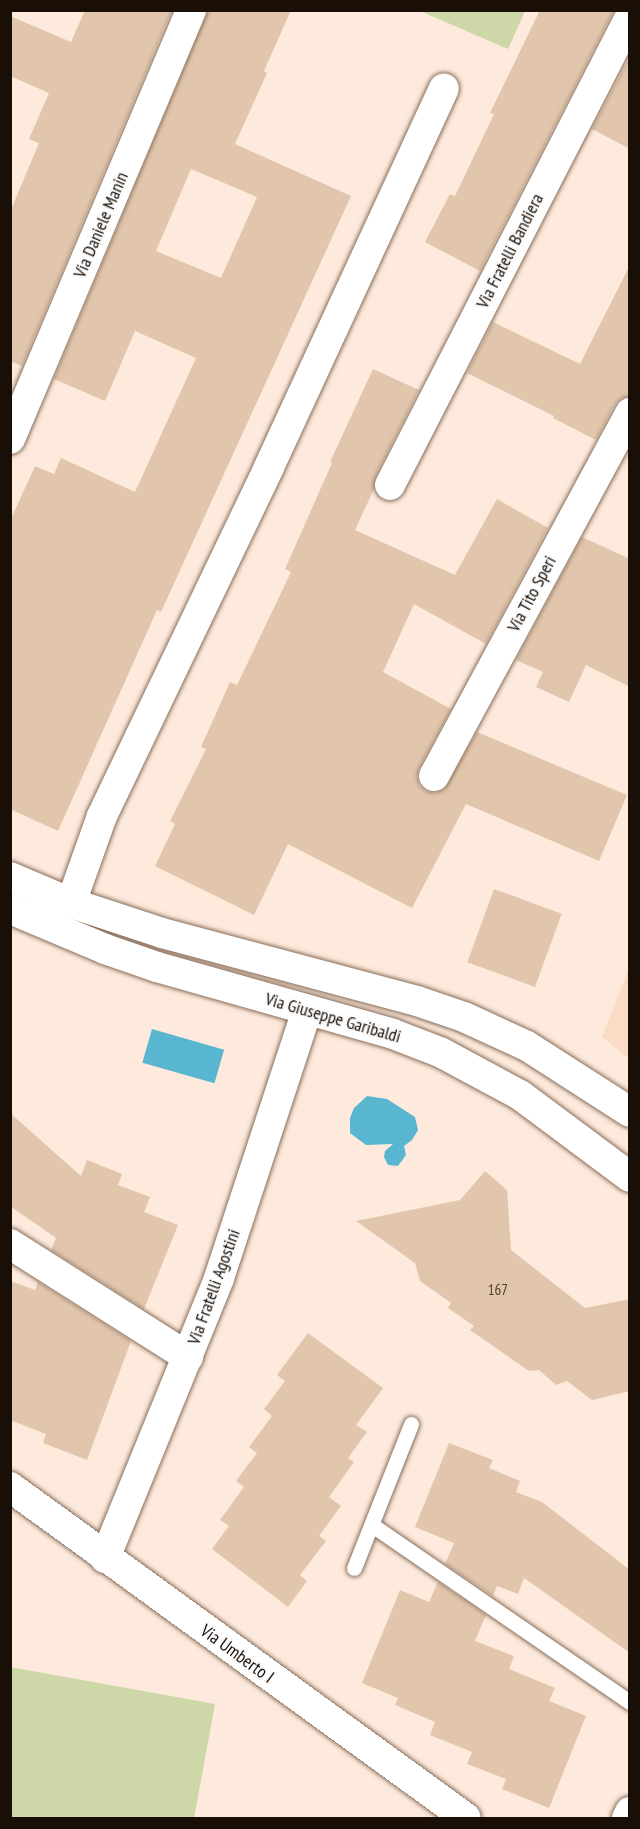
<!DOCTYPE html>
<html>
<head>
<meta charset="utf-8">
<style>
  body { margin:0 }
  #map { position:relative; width:640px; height:1829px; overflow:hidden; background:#fdeadc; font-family:"PT Sans Narrow",sans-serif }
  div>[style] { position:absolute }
  .built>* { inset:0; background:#fadcc6 }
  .green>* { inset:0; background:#cdd7a7 }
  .water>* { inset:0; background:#59b6d1; transform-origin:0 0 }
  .building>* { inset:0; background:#e1c6ad; transform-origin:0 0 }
  .roads { filter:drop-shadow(0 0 2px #886d59) drop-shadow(0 0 2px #886d59) }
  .lane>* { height:15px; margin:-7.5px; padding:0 7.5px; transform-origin:7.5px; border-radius:7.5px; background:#fff }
  .street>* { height:30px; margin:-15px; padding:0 15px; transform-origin:15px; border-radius:15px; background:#fff }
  span { translate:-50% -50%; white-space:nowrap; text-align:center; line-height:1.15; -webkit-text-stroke:4.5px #fbfbfb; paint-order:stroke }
  .number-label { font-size:15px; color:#4b3d30 }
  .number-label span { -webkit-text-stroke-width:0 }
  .street-label { font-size:18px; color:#190f07 }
  .frame { position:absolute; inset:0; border:12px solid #190f07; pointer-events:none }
</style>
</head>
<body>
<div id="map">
  <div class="built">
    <div style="clip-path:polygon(629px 968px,629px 1059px,602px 1037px)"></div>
  </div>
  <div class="green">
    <div style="clip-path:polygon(420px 11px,525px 11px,508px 49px)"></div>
    <div style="clip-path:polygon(10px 1667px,215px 1704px,194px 1818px,11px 1818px)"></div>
  </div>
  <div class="water">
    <div style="left:152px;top:1029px;width:75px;height:35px;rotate:16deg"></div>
    <div style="clip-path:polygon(367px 1096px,387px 1099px,415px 1117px,418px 1130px,412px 1140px,404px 1146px,406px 1155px,398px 1166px,388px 1165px,384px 1157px,385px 1151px,393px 1144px,366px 1145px,350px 1133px,350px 1118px,354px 1108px)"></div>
  </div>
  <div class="building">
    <div style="clip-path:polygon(85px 10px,172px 10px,22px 366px,10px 361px,10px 212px,39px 143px,29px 139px,49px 93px,10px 76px,10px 16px,71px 42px)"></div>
    <div style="clip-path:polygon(evenodd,208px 10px,291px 10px,264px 71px,267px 73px,235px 144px,351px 196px,161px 612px,157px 610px,58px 831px,10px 809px,10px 521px,35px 466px,54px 474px,61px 458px,135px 492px,196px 358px,135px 331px,105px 401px,54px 379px,208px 10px,191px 169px,257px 197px,221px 278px,156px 251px,191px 169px)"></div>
    <div style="clip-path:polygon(540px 10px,614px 10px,480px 271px,425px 242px,450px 194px,455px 196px,494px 114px,490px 113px)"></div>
    <div style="clip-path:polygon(630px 56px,630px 149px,592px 129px)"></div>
    <div style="clip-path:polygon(630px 265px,630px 396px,621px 398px,615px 404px,596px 440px,553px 418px,554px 416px,467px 373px,493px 322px,580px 364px)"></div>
    <div style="clip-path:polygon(373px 369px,419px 390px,375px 477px,374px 489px,355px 530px,455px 575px,497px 499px,548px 528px,486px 644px,414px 604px,383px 672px,451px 709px,419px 768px,417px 776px,419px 785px,425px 791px,434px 793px,444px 790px,477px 732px,627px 795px,599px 861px,466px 804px,412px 908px,288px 844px,254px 915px,155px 866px,175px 824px,170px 821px,206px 749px,201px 747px,230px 682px,237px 685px,291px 572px,285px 569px,332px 463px,330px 462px)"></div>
    <div style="clip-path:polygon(582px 537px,630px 559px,630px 687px,586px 665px,569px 702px,536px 687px,543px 672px,516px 660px)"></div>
    <div style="left:494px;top:889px;width:72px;height:78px;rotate:20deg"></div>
    <div style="clip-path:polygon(10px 1113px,81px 1176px,87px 1160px,122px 1174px,118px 1185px,150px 1197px,144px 1212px,178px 1225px,144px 1309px,51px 1250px,56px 1238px,10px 1206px)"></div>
    <div style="clip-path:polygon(485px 1171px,507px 1190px,511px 1250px,585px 1308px,630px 1299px,630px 1391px,592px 1400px,567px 1381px,556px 1385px,539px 1370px,529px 1371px,470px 1330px,474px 1326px,448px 1308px,451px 1303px,420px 1281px,415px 1263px,356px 1221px,460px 1200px)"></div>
    <div style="clip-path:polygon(10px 1281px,35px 1290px,38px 1282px,131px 1341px,87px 1460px,43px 1443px,46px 1434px,10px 1420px)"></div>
    <div style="clip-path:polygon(308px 1333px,383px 1388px,356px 1425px,367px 1432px,348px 1458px,354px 1462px,329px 1497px,341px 1506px,319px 1536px,326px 1541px,300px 1575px,307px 1581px,288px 1607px,212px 1549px,229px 1526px,220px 1520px,244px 1487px,236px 1481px,257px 1453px,249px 1447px,272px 1416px,264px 1409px,285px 1381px,277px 1375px)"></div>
    <div style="clip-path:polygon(449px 1443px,493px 1460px,489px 1468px,520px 1481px,516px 1492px,542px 1502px,630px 1570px,630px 1653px,524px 1578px,518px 1594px,497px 1586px,493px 1596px,445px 1564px,454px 1543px,415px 1527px)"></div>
    <div style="clip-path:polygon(438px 1582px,486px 1615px,475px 1641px,514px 1656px,509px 1669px,555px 1688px,549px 1701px,586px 1716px,549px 1808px,502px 1789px,506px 1779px,467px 1764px,472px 1752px,430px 1735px,435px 1722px,395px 1705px,398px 1698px,362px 1683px,400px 1590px,429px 1602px)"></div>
  </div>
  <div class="roads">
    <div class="lane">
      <div style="left:372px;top:1525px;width:313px;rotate:34.5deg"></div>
      <div style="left:354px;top:1568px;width:155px;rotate:-68.4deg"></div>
    </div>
    <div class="street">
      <div style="left:10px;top:439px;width:466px;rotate:-67.1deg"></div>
      <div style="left:390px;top:485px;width:526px;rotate:-62.85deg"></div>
      <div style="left:434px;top:776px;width:413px;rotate:-61.6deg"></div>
      <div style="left:10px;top:877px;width:66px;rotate:23.1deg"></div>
      <div style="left:71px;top:903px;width:96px;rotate:18.2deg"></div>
      <div style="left:162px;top:933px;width:264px;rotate:14.9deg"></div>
      <div style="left:417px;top:1001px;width:50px;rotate:18.8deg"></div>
      <div style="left:464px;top:1017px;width:69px;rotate:24.7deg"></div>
      <div style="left:527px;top:1046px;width:122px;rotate:32.7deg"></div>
      <div style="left:71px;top:903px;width:92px;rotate:-70.4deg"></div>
      <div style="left:102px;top:816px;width:387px;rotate:-64.4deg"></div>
      <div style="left:269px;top:467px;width:417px;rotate:-65.2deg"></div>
      <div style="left:10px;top:909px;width:103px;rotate:22.8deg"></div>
      <div style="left:105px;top:949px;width:55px;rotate:19.1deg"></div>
      <div style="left:157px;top:967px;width:245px;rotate:15.8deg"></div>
      <div style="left:393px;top:1034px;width:50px;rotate:21deg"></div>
      <div style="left:440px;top:1052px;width:91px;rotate:28.3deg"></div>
      <div style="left:520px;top:1095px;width:137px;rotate:36.7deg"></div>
      <div style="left:10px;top:1244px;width:211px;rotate:32.4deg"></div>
      <div style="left:10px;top:1487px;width:563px;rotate:35.98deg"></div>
      <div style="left:105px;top:1558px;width:302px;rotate:-67.8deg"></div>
      <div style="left:219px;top:1278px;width:282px;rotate:-71.8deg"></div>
      <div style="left:627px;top:1818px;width:7px;rotate:-63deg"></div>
    </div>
  </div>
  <div class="number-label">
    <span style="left:498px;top:1290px">167</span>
  </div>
  <div class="street-label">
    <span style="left:101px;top:225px;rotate:-67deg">Via Daniele Manin</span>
    <span style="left:510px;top:251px;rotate:-63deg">Via Fratelli Bandiera</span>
    <span style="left:532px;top:594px;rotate:-62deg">Via Tito Speri</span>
    <span style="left:333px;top:1018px;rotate:16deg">Via Giuseppe Garibaldi</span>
    <span style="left:214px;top:1287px;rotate:-70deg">Via Fratelli Agostini</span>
    <span style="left:237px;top:1654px;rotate:36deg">Via Umberto I</span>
  </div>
  <div class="frame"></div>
</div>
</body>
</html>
